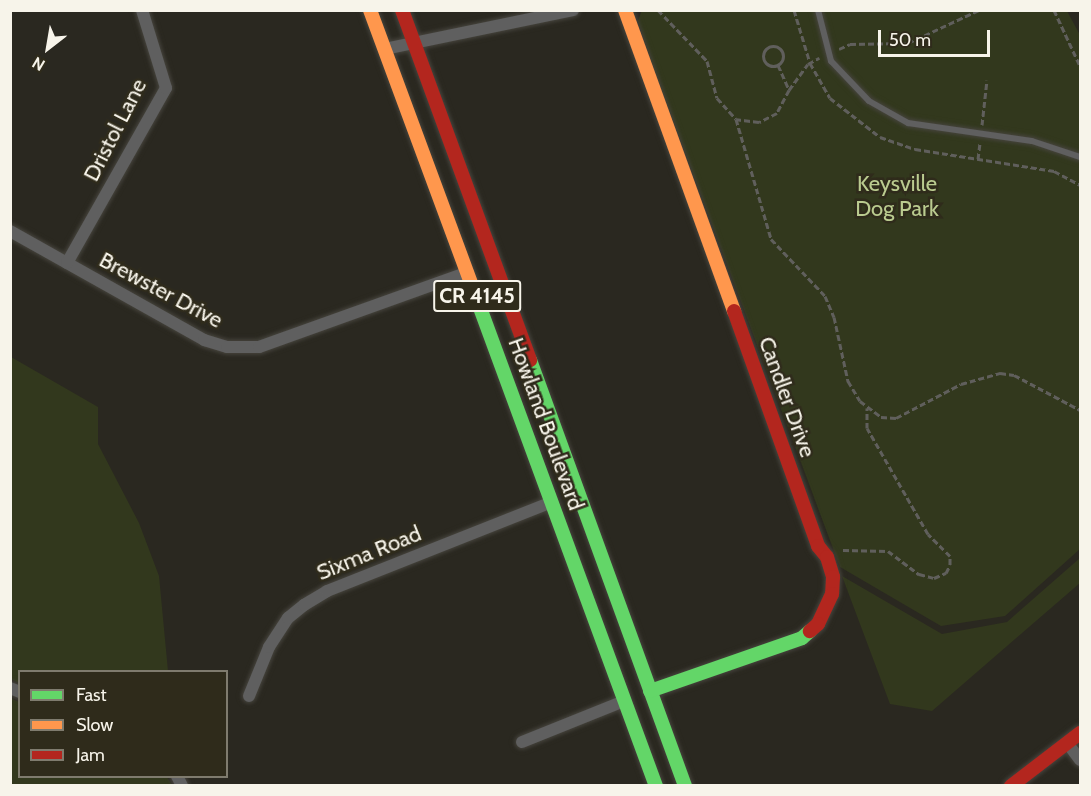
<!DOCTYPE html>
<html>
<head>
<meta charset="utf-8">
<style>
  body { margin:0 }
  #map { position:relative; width:1091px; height:796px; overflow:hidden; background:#2a2820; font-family:Cabin,sans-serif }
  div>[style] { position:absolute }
  .green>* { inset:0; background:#32381d }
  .path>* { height:3px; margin-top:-1.5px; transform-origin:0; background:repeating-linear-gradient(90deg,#605f5c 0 6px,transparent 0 9px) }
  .path>.ring { margin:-1.5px; padding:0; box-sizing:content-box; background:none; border:3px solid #605f5c; border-radius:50% }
  .roads { filter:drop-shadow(0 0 2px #46443d) drop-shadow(0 0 2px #46443d) }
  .lane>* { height:6px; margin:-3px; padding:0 3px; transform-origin:3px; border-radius:3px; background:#5f5f5f }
  .street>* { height:12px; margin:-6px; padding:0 6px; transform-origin:6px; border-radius:6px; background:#5f5f5f }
  .fast>* { height:14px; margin:-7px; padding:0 7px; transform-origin:7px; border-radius:7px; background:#63d668 }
  .slow>* { height:14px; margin:-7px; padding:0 7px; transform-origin:7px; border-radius:7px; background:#ff974d }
  .jam>* { height:14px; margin:-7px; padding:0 7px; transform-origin:7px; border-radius:7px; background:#b3261e }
  span { translate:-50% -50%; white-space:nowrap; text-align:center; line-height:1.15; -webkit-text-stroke:5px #2f2b1b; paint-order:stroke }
  .shield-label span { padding:2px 4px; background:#2f2b1b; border:2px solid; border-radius:4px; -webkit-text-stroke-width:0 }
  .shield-label { font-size:21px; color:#f7f4ea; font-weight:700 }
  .street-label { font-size:22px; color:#f7f4ea }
  .park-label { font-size:22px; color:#bacb8f }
  .frame { position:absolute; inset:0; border:12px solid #f7f4ea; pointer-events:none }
  .legend { position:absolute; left:18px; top:670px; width:210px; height:108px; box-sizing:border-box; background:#2f2b1b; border:2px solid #7f7b6e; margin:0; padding:8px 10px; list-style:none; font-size:18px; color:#f7f4ea }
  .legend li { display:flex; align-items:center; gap:12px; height:30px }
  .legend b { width:30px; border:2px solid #7f7b6e }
  .north { position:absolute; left:18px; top:18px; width:60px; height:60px; -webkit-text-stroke:4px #2f2b1b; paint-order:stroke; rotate:211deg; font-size:16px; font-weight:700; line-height:24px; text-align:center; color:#f7f4ea }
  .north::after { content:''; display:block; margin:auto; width:21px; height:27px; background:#f7f4ea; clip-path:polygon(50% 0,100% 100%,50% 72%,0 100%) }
  .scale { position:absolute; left:878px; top:30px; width:112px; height:27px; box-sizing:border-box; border:3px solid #f7f4ea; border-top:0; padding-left:8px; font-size:18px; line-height:21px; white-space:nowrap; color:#f7f4ea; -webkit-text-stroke:4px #2f2b1b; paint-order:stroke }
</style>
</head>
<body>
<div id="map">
  <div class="green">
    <div style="clip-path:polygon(642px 10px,1067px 11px,1080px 35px,1080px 549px,1005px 616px,941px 626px,840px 567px,654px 69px,638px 21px)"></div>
    <div style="clip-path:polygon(11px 357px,98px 407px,98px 444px,139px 523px,159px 576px,168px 671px,20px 672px,19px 683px,11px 679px)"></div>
    <div style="clip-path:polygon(1080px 558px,1080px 583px,932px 711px,890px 704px,842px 576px,942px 634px,1007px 622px)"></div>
    <div style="clip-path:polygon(10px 698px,19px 702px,20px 776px,167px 777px,172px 785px,11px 785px)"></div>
  </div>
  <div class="path">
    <div style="left:658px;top:10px;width:71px;rotate:46.1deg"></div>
    <div style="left:707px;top:61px;width:38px;rotate:75deg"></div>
    <div style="left:717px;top:98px;width:28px;rotate:48deg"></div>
    <div style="left:794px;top:10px;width:55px;rotate:73.2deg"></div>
    <div style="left:810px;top:63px;width:40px;rotate:60.3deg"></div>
    <div style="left:830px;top:98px;width:63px;rotate:38deg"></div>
    <div style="left:880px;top:137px;width:37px;rotate:19deg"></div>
    <div style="left:915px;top:149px;width:141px;rotate:9deg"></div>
    <div style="left:1054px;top:171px;width:30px;rotate:28deg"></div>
    <div style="left:1054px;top:10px;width:62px;rotate:65.1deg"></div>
    <div class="ring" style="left:763px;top:46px;width:17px;height:17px"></div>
    <div style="left:839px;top:49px;width:12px;rotate:-24deg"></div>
    <div style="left:850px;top:44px;width:58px;rotate:-1deg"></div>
    <div style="left:908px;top:43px;width:78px;rotate:-24.9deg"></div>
    <div style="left:778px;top:65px;width:27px;rotate:66deg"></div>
    <div style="left:789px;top:90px;width:26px;rotate:118deg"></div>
    <div style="left:777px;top:113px;width:20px;rotate:153deg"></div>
    <div style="left:759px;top:122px;width:23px;rotate:-173deg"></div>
    <div style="left:736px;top:119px;width:125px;rotate:73.7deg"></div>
    <div style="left:771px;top:239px;width:79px;rotate:46.5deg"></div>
    <div style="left:825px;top:296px;width:23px;rotate:67deg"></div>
    <div style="left:834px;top:317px;width:66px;rotate:77.7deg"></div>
    <div style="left:848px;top:381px;width:23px;rotate:59deg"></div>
    <div style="left:860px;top:401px;width:26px;rotate:37deg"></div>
    <div style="left:881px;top:417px;width:15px;rotate:4deg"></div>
    <div style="left:896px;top:418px;width:73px;rotate:-27.6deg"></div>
    <div style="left:961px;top:384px;width:41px;rotate:-15.8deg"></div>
    <div style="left:1000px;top:373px;width:14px;rotate:8deg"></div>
    <div style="left:1014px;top:375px;width:75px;rotate:27.9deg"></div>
    <div style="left:789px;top:90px;width:32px;rotate:-54deg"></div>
    <div style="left:808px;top:64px;width:13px;rotate:-29deg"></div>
    <div style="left:982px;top:125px;width:45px;rotate:-83.7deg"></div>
    <div style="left:978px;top:159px;width:16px;rotate:-83deg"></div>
    <div style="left:843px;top:550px;width:45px;rotate:1.3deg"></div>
    <div style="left:888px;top:551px;width:39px;rotate:37deg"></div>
    <div style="left:919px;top:574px;width:16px;rotate:15deg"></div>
    <div style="left:934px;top:578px;width:13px;rotate:-23deg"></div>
    <div style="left:946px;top:573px;width:9px;rotate:-63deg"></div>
    <div style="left:950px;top:565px;width:9px;rotate:-90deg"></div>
    <div style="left:950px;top:556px;width:31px;rotate:-135deg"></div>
    <div style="left:928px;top:534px;width:122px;rotate:-119.9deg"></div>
    <div style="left:867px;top:428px;width:20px;rotate:-90deg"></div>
  </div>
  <div class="roads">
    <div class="lane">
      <div style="left:818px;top:10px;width:53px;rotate:75.7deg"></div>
      <div style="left:831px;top:61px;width:55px;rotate:46.5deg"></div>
      <div style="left:869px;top:101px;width:45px;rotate:29.4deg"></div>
      <div style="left:908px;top:123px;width:125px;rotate:8.3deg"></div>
      <div style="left:1032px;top:141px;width:51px;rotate:18.4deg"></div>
    </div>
    <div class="street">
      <div style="left:385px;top:49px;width:192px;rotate:-11.7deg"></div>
      <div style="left:10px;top:231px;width:223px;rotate:29.3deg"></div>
      <div style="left:204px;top:340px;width:24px;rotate:17deg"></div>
      <div style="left:227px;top:347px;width:32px"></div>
      <div style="left:259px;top:347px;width:222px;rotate:-19.7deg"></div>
      <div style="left:67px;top:263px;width:201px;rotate:-60.5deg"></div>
      <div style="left:166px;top:88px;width:82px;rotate:-107.1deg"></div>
      <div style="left:10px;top:688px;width:11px;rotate:22deg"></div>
      <div style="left:249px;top:696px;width:53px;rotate:-67.8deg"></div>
      <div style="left:269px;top:647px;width:35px;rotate:-57deg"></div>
      <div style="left:288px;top:618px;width:21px;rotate:-39deg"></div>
      <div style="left:304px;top:605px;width:27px;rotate:-31deg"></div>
      <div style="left:327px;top:591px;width:242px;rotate:-21.6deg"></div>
      <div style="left:522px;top:742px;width:110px;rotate:-21.9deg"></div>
      <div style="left:1068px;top:744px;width:20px;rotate:53deg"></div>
      <div style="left:177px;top:776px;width:11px;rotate:63deg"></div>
    </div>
    <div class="fast">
      <div style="left:472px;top:286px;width:533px;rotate:69.8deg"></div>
      <div style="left:530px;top:360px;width:453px;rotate:70deg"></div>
      <div style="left:650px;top:691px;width:161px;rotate:-19.2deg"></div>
      <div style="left:802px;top:638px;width:11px;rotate:-41deg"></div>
    </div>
    <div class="slow">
      <div style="left:370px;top:10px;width:294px;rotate:69.7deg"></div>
      <div style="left:625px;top:10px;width:320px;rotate:70.1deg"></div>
    </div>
    <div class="jam">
      <div style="left:402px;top:10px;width:373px;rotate:69.9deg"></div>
      <div style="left:734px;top:311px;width:250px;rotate:70.3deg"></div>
      <div style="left:818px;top:546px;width:14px;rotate:51deg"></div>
      <div style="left:827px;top:557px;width:21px;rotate:73deg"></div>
      <div style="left:833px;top:577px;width:17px;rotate:93deg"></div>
      <div style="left:832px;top:594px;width:33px;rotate:115deg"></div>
      <div style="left:818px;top:624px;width:11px;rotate:139deg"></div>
      <div style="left:1011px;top:786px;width:87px;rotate:-37.5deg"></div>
    </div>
  </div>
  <div class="shield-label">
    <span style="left:477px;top:296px">CR 4145</span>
  </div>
  <div class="street-label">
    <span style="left:115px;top:130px;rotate:-63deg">Dristol Lane</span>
    <span style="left:161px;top:290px;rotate:28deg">Brewster Drive</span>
    <span style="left:787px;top:397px;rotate:70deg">Candler Drive</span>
    <span style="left:546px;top:424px;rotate:70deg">Howland Boulevard</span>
    <span style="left:369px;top:553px;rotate:-22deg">Sixma Road</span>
  </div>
  <div class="park-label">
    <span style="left:897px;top:196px">Keysville<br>Dog Park</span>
  </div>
  <div class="frame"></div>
  <ul class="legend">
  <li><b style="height:8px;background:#63d668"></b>Fast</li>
  <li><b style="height:8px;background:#ff974d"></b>Slow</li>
  <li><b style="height:8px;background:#b3261e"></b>Jam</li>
  </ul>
  <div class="north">N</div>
  <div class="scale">50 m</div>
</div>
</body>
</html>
